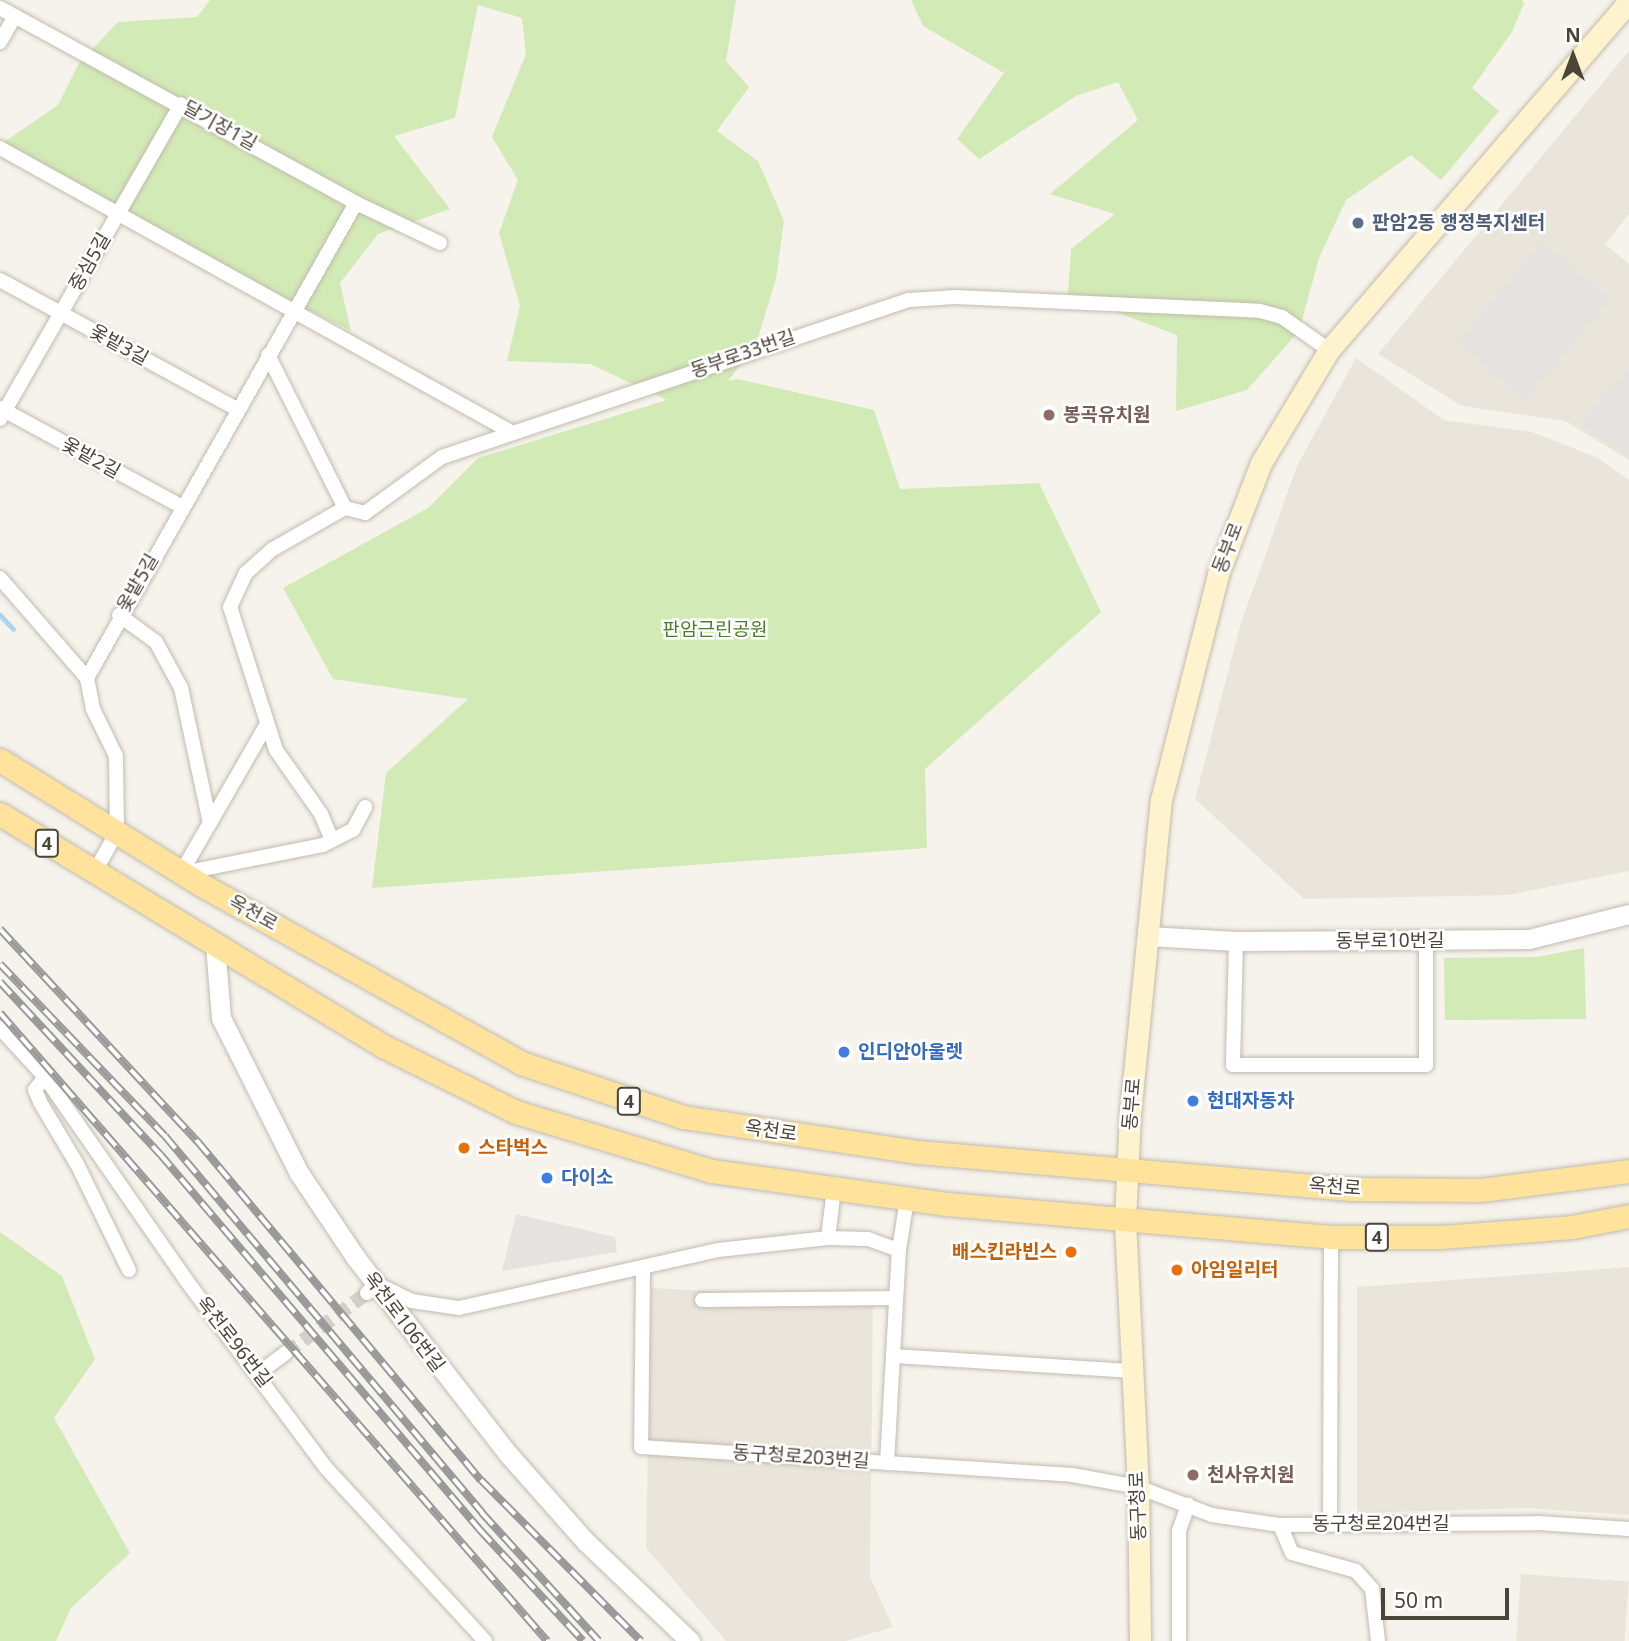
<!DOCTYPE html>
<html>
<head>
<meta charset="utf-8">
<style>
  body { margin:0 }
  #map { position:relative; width:1629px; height:1641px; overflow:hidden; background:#f6f3ec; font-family:"Noto Sans","Noto Sans KR",sans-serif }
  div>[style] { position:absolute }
  .residential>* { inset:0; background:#eae5da; transform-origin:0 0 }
  .green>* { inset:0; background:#d2eab5 }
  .parking>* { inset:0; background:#e5e3e0; transform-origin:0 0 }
  .stream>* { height:5px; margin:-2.5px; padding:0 2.5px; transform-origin:2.5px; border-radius:2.5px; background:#a9d4f2 }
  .minor-tunnel>* { height:14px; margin-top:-7px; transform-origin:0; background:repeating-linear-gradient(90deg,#d4d0c8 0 14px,transparent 0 21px) }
  .roads { filter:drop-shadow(0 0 2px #c2bbae) drop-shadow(0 0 2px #c2bbae) }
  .minor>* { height:14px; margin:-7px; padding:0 7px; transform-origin:7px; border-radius:7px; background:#fff }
  .tertiary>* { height:19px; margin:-9.5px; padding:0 9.5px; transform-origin:9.5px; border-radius:9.5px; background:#fff }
  .secondary>* { height:21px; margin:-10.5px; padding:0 10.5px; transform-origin:10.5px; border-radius:10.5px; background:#fff3cd }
  .primary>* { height:23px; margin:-11.5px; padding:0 11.5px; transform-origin:11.5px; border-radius:11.5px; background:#ffe39c }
  .rail>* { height:8px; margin-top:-4px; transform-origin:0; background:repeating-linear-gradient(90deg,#fff 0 16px,#9a9a9a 0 32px); box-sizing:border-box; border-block:2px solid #9a9a9a }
  .dots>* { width:19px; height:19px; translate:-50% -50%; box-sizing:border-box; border:4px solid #fff; border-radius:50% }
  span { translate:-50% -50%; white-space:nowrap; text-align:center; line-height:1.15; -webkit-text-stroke:5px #fff; paint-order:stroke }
  .shield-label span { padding:2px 5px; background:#fff; border:2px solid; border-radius:5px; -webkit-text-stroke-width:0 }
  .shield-label { font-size:18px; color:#4b4439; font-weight:700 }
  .street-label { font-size:19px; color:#4b4439 }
  .service-label { font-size:19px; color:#4e5e75; font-weight:700 }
  .left { translate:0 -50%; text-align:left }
  .education-label { font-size:19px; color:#785e54; font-weight:700 }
  .park-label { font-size:19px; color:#4a7f2a }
  .shop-label { font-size:19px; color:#366cbe; font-weight:700 }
  .food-label { font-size:19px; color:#c56008; font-weight:700 }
  .right { translate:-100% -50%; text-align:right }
  .north { position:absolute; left:1538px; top:21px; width:70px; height:70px; -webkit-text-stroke:5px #fff; paint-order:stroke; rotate:0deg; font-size:19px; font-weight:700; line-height:28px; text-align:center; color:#4b4439 }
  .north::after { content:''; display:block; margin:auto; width:24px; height:32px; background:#4b4439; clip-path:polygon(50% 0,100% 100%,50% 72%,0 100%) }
  .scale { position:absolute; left:1381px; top:1588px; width:128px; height:32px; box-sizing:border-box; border:4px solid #4b4439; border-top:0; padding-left:9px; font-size:21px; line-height:24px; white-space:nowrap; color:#4b4439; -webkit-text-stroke:5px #fff; paint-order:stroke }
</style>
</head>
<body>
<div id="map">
  <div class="residential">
    <div style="clip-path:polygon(1629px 51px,1629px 214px,1605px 244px,1629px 264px,1629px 460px,1565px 421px,1462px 406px,1378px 354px)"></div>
    <div style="clip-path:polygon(1356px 358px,1444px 420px,1532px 432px,1598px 458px,1629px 480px,1629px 871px,1508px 895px,1304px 899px,1195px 799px,1240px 626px,1297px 466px)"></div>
    <div style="clip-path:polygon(1629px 1267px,1629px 1515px,1527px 1508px,1357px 1513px,1357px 1287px)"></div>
    <div style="clip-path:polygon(651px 1288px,873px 1299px,870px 1577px,893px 1627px,846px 1641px,726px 1641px,646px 1548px)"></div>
    <div style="left:1521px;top:1574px;width:108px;height:67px;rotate:4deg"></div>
  </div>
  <div class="green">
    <div style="clip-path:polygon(210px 0,736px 0,726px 61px,749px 87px,717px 131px,758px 161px,784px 221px,776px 279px,756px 344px,728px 381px,738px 379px,874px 410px,900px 489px,1039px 483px,1101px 612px,925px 769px,927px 848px,372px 888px,386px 773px,468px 699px,333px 679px,283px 588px,428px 508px,478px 458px,667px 400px,590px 364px,507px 361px,520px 306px,499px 233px,518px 180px,492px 137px,526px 54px,522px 18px,478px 5px,455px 118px,394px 136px,450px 209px,378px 234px,340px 283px,351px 331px,137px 226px,0 145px,58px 105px,79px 63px,118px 22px,197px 17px)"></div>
    <div style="clip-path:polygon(911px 0,1522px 0,1524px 3px,1512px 32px,1472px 88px,1499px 111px,1441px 180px,1411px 155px,1346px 200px,1319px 258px,1299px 331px,1247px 390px,1176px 411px,1177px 335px,1068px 294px,1071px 249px,1115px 214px,1050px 194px,1138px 120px,1118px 82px,1076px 96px,979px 159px,957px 139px,1004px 73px,923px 26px)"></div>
    <div style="clip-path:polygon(1584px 948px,1586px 1019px,1445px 1020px,1444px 958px,1537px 957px)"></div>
    <div style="clip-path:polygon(0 1232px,62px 1276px,95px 1359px,54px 1418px,130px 1553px,71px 1608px,56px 1641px,0 1641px)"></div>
  </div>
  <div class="parking">
    <div style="left:1542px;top:241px;width:90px;height:133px;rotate:40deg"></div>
    <div style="clip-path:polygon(1629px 367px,1629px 456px,1579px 425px)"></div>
    <div style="clip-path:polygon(516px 1214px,615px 1237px,617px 1252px,502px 1271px)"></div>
  </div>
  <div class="stream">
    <div style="left:0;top:615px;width:19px;rotate:47deg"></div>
  </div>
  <div class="minor-tunnel">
    <div style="left:286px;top:1353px;width:101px;rotate:-36.5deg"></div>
  </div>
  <div class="roads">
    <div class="minor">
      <div style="left:0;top:8px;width:406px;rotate:28.7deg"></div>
      <div style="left:356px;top:203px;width:93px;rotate:25.5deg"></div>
      <div style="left:0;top:42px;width:30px;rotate:-60deg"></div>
      <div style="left:0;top:148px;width:585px;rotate:29.06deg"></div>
      <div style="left:0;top:280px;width:271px;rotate:28.6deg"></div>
      <div style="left:268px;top:355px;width:171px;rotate:63.3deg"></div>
      <div style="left:345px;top:508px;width:21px;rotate:14deg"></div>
      <div style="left:365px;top:513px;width:95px;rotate:-36deg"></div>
      <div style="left:442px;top:457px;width:493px;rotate:-18.6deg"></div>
      <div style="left:909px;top:300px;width:47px;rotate:-3.7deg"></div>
      <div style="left:956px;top:297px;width:304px;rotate:2.6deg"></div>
      <div style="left:1260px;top:311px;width:23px;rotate:15deg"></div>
      <div style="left:1282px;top:317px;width:57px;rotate:35.1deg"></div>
      <div style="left:0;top:408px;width:207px;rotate:28.5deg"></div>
      <div style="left:0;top:419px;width:363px;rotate:-60.1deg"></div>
      <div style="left:0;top:578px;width:133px;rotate:49deg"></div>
      <div style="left:119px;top:615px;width:46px;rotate:36.1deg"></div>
      <div style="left:156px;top:642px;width:52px;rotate:61.5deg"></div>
      <div style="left:181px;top:688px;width:138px;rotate:77.9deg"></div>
      <div style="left:332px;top:840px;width:28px;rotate:-113deg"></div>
      <div style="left:321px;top:814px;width:78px;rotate:-125.1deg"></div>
      <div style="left:276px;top:750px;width:150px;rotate:-107.8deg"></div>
      <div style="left:230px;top:607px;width:38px;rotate:-65deg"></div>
      <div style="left:246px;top:573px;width:36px;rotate:-42deg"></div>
      <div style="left:273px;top:549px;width:83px;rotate:-29.7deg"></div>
      <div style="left:94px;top:873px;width:47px;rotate:-60.7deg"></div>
      <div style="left:117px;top:832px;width:76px;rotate:-90.8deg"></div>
      <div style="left:116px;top:756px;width:52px;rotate:-116.1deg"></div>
      <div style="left:93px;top:709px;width:32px;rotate:-101deg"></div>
      <div style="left:87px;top:678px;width:546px;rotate:-60.48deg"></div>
      <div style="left:181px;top:873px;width:170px;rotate:-60deg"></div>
      <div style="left:183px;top:873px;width:143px;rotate:-11.3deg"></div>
      <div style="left:323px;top:845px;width:34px;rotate:-27deg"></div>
      <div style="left:353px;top:830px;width:26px;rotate:-62deg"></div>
      <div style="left:1236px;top:941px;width:124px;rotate:91.4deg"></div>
      <div style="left:1233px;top:1065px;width:193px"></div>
      <div style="left:1426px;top:1065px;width:124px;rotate:-90deg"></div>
      <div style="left:0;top:1028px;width:67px;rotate:47.4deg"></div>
      <div style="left:45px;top:1077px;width:247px;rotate:55.2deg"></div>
      <div style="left:186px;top:1280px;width:234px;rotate:53.3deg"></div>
      <div style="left:326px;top:1468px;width:235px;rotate:47.4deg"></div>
      <div style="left:45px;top:1077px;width:16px;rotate:128deg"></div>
      <div style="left:35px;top:1090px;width:13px;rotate:67deg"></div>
      <div style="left:40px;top:1102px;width:72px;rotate:59.2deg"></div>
      <div style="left:77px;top:1164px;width:118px;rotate:63.9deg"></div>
      <div style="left:828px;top:1238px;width:49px;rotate:-83deg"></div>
      <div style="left:643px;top:1269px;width:178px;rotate:90.6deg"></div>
      <div style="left:641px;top:1447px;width:432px;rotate:3.7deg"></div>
      <div style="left:1072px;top:1475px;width:67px;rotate:10.3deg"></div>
      <div style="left:1138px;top:1487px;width:79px;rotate:20.7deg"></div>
      <div style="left:1212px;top:1515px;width:69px;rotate:8.4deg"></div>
      <div style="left:1280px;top:1525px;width:258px;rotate:-0.4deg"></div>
      <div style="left:1538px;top:1523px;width:91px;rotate:3.8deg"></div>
      <div style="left:367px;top:1293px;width:13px;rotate:-42deg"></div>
      <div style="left:377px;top:1284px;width:39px;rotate:26deg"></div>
      <div style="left:412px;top:1301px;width:48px;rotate:8.5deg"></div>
      <div style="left:459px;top:1308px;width:265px;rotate:-12.6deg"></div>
      <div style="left:718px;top:1250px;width:111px;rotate:-6.2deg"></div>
      <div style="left:828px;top:1238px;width:40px;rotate:1.4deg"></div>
      <div style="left:868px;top:1239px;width:33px;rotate:20deg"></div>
      <div style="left:702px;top:1300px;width:194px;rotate:-0.6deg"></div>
      <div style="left:893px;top:1356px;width:238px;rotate:3.6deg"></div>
      <div style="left:259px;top:1373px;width:34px;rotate:-37deg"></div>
      <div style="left:887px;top:1463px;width:213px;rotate:-86.8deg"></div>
      <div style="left:899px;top:1250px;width:52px;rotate:-81.1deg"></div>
      <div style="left:1330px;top:1523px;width:286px;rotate:-89.8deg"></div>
      <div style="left:1280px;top:1525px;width:30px;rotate:67deg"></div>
      <div style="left:1292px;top:1553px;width:66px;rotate:15.7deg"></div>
      <div style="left:1356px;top:1571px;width:24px;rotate:48deg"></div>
      <div style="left:1372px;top:1589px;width:52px;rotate:83.4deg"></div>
      <div style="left:1179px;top:1641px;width:110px;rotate:-90deg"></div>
      <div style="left:1179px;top:1531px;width:28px;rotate:-71deg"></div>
    </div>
    <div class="tertiary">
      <div style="left:1148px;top:936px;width:88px;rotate:3.3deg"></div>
      <div style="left:1236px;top:941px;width:293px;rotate:-0.4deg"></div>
      <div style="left:1529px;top:939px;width:103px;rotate:-14deg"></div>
      <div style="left:215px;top:945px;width:73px;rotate:85.3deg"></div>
      <div style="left:221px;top:1018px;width:174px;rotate:63.3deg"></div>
      <div style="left:299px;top:1173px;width:102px;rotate:56.2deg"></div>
      <div style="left:356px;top:1258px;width:249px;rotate:52.2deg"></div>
      <div style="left:509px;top:1455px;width:116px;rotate:48.5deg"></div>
      <div style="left:586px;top:1542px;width:144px;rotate:43.6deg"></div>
    </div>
    <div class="secondary">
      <div style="left:1140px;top:1641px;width:154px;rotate:-90.7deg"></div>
      <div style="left:1138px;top:1487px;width:267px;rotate:-92.8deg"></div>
      <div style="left:1125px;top:1220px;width:105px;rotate:-87.3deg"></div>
      <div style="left:1130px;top:1115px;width:317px;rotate:-84.4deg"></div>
      <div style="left:1161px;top:800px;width:233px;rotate:-75.8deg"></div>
      <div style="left:1218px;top:574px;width:119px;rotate:-68.8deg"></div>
      <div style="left:1261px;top:463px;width:132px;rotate:-59deg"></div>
      <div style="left:1329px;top:350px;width:460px;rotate:-49.3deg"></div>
    </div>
    <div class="primary">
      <div style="left:0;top:760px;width:235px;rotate:31.8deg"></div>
      <div style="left:200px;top:884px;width:368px;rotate:29.1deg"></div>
      <div style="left:521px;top:1063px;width:171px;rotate:18.4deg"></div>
      <div style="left:683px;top:1117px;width:238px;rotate:8.5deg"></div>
      <div style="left:918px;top:1152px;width:435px;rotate:4.9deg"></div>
      <div style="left:1351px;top:1189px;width:130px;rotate:0.4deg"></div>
      <div style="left:1481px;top:1190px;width:149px;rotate:-7.3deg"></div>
      <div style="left:0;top:814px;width:448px;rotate:31.2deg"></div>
      <div style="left:383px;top:1046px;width:148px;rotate:26.4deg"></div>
      <div style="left:516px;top:1112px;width:205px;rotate:16.8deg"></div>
      <div style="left:712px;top:1171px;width:237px;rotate:8deg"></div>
      <div style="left:947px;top:1204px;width:385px;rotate:4.9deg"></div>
      <div style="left:1331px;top:1237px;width:109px"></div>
      <div style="left:1440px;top:1237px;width:132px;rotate:-4.3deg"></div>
      <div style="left:1572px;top:1227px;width:58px;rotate:-10.9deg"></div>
    </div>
  </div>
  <div class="rail">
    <div style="left:0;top:929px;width:291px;rotate:47.1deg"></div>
    <div style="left:198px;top:1142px;width:441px;rotate:50.1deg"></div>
    <div style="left:481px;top:1480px;width:227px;rotate:45.2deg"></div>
    <div style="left:0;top:964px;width:238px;rotate:46.2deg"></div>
    <div style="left:165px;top:1136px;width:493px;rotate:49.9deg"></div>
    <div style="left:482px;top:1513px;width:173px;rotate:47.6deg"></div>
    <div style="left:0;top:982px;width:235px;rotate:47.1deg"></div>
    <div style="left:160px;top:1154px;width:494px;rotate:49.6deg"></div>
    <div style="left:480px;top:1530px;width:151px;rotate:47.1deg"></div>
    <div style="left:0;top:1013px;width:833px;rotate:48.94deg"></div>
  </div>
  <div class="dots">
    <div style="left:1358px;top:223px;background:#5c6f8a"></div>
    <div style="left:1049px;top:415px;background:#8d6e63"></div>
    <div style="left:844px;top:1052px;background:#3f7fe0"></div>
    <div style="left:1193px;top:1101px;background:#3f7fe0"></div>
    <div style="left:464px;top:1148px;background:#e8710a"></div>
    <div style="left:547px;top:1178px;background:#3f7fe0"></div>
    <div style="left:1071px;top:1252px;background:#e8710a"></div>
    <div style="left:1177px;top:1270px;background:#e8710a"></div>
    <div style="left:1193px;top:1475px;background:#8d6e63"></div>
  </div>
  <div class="shield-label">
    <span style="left:47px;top:843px">4</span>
    <span style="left:629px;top:1101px">4</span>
    <span style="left:1377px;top:1237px">4</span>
  </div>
  <div class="street-label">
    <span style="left:220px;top:126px;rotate:29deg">달기장1길</span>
    <span style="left:90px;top:262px;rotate:-60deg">중심5길</span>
    <span style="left:119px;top:345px;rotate:29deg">옻밭3길</span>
    <span style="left:743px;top:354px;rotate:-19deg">동부로33번길</span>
    <span style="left:91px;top:458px;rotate:29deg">옻밭2길</span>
    <span style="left:1228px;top:548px;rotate:-69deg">동부로</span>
    <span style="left:138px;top:583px;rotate:-60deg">옻밭5길</span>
    <span style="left:253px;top:913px;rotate:29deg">옥천로</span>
    <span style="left:1390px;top:941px">동부로10번길</span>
    <span style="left:1132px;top:1104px;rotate:-85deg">동부로</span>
    <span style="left:771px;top:1131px;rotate:8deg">옥천로</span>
    <span style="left:1335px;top:1187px;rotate:4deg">옥천로</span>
    <span style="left:404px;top:1322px;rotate:53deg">옥천로106번길</span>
    <span style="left:234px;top:1342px;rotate:52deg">옥천로96번길</span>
    <span style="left:801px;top:1457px;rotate:4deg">동구청로203번길</span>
    <span style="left:1138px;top:1506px;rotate:-92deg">동구청로</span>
    <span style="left:1381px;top:1524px">동구청로204번길</span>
  </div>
  <div class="service-label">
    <span class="left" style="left:1372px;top:223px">판암2동 행정복지센터</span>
  </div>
  <div class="education-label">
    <span class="left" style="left:1063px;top:415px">봉곡유치원</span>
    <span class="left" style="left:1207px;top:1475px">천사유치원</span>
  </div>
  <div class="park-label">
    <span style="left:715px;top:630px">판암근린공원</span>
  </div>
  <div class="shop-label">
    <span class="left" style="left:858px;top:1052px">인디안아울렛</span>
    <span class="left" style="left:1207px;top:1101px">현대자동차</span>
    <span class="left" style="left:561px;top:1178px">다이소</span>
  </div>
  <div class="food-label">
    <span class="left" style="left:478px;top:1148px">스타벅스</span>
    <span class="right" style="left:1057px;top:1252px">배스킨라빈스</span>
    <span class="left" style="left:1191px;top:1270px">아임일리터</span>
  </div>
  <div class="north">N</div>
  <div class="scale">50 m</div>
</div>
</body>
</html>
